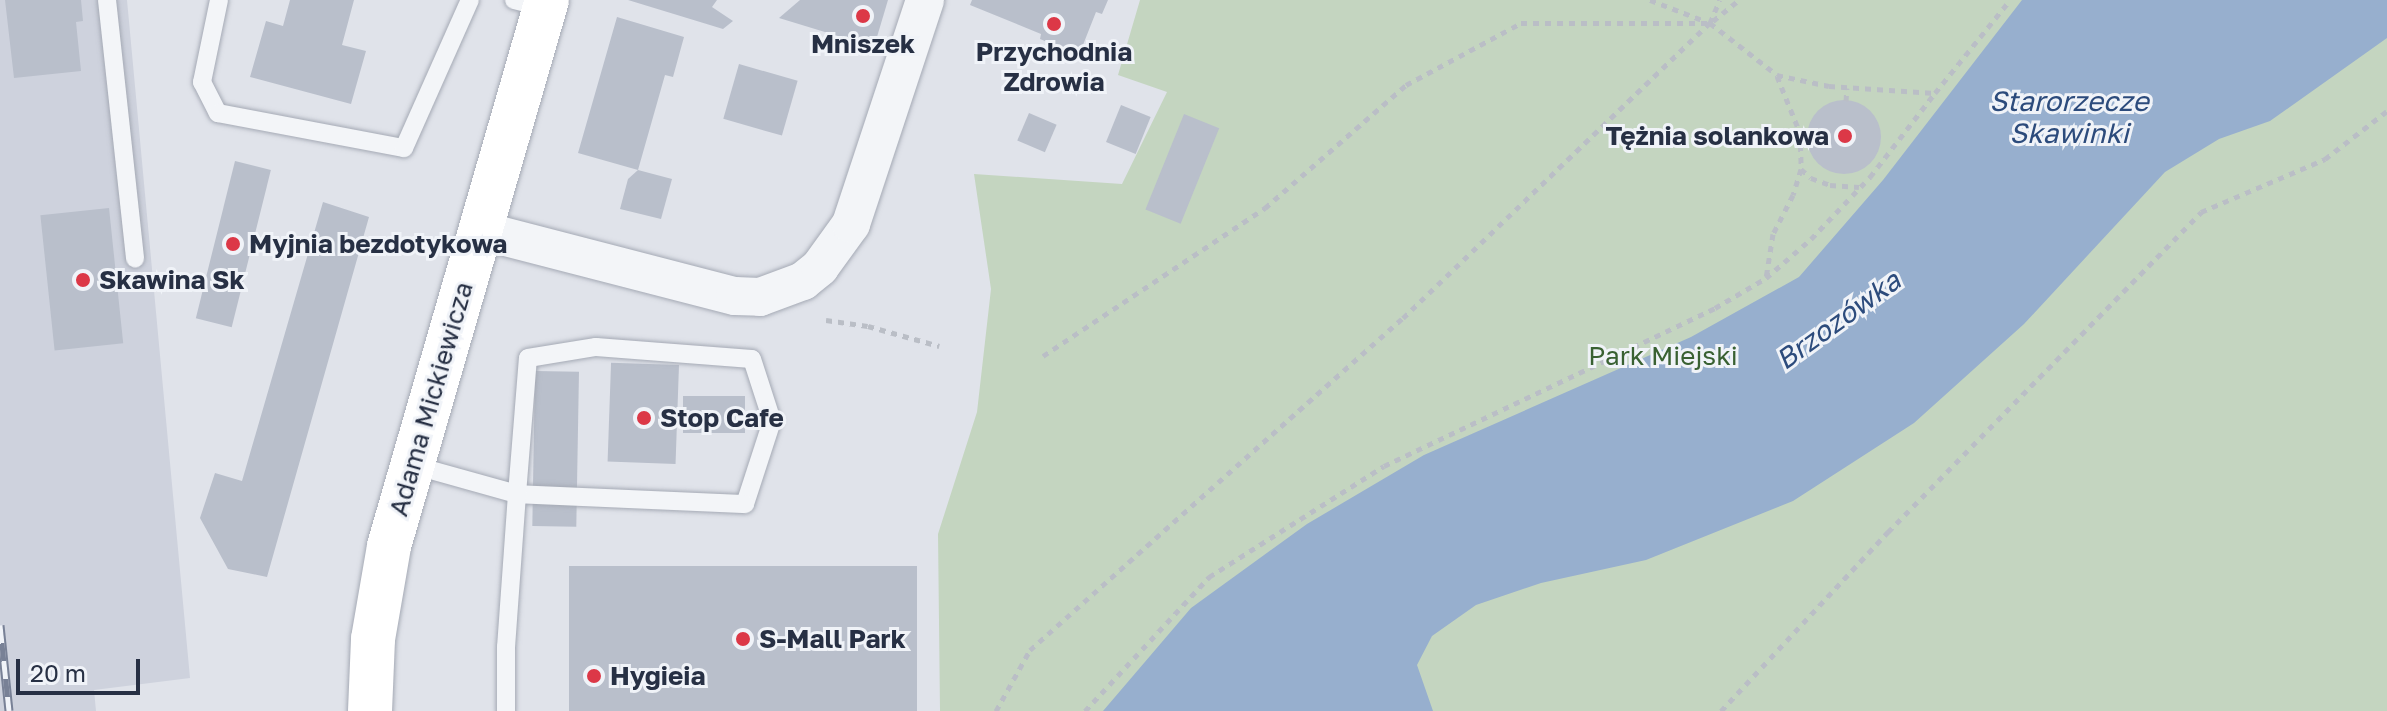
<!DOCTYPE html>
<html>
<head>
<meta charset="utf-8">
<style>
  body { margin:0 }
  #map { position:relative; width:2387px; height:711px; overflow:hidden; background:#e0e3ea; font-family:"Golos Text",sans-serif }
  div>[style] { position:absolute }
  .built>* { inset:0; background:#ced2dd }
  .green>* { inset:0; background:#c4d5c0 }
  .water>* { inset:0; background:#97afce }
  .building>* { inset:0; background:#b9bfcb; transform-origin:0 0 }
  .round { border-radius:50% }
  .path>* { height:5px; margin-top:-2.5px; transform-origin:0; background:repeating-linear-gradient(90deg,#babec6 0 6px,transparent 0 12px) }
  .roads { filter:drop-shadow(0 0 2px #a5aab5) drop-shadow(0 0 2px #a5aab5) }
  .service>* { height:18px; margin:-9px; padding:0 9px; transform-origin:9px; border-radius:9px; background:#f3f5f8 }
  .minor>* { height:38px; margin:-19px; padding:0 19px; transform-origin:19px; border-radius:19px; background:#f3f5f8 }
  .secondary>* { height:44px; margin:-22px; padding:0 22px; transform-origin:22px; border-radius:22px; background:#fff }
  .rail>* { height:9px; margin-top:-4.5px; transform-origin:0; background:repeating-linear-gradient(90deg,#f0f3f8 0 18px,#788196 0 36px); box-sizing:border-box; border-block:2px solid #788196 }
  .dots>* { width:22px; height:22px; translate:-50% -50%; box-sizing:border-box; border:4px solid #f0f3f8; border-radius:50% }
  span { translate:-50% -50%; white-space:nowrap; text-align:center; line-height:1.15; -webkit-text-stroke:6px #f0f3f8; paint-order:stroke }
  .poi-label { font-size:26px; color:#273044; font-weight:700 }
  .right { translate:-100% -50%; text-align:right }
  .left { translate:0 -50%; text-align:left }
  .park-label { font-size:26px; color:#396132 }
  .street-label { font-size:26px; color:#273044 }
  .water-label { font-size:28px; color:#2c4b7c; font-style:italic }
  .scale { position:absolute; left:16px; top:659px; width:124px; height:36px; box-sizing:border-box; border:4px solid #273044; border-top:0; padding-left:10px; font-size:24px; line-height:28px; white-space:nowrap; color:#273044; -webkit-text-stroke:6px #f0f3f8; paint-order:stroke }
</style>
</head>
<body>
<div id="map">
  <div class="built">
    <div style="clip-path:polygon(0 0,127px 0,190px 678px,94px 690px,96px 711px,0 711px)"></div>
  </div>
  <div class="green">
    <div style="clip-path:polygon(1140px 0,2387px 0,2387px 711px,940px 711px,938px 534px,977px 412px,991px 289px,974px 174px,1122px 184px,1167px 92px,1118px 75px)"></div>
  </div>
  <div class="water">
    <div style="clip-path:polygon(2022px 0,2387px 0,2387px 38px,2270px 121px,2219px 139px,2165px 172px,2024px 324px,1914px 423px,1793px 501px,1646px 560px,1541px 583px,1476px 605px,1432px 636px,1417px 665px,1433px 711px,1103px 711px,1191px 608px,1307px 524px,1424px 455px,1691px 337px,1799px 277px,1883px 180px)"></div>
  </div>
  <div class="building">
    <div style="clip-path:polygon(5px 0,81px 0,83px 21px,76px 22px,81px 71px,14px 78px)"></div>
    <div style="clip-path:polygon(290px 0,354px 0,342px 45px,366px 51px,351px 104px,250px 77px,266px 21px,283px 26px)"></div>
    <div style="clip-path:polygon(628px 0,717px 0,712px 7px,733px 21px,723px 29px)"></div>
    <div style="clip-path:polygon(800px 0,888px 0,874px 47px,779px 18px)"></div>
    <div style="clip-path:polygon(972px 0,1108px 0,1102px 14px,1096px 12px,1079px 55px,1040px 39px,1041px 34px,970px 5px)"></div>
    <div style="clip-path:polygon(617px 17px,684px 37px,673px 77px,665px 75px,638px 170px,578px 153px)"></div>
    <div style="left:739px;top:64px;width:61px;height:57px;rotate:16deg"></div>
    <div class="round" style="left:1807px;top:100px;width:74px;height:74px"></div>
    <div style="left:1121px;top:105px;width:32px;height:40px;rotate:22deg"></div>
    <div style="left:1029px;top:113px;width:30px;height:30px;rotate:23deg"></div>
    <div style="left:1184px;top:114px;width:38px;height:103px;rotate:22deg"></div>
    <div style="left:235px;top:161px;width:37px;height:162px;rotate:14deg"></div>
    <div style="clip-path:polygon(638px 170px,672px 179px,661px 219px,620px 209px,628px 179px)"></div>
    <div style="clip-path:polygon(323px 202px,369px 217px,267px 577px,228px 569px,200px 518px,215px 473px,242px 481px)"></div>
    <div style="left:109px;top:208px;width:136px;height:69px;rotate:84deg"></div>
    <div style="left:679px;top:365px;width:99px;height:68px;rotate:92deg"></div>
    <div style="left:535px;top:371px;width:44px;height:155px;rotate:1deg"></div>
    <div style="left:683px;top:396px;width:62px;height:37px"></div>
    <div style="left:569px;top:566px;width:348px;height:145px"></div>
  </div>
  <div class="path">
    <div style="left:1650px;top:0;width:59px;rotate:20.9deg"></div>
    <div style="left:1713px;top:21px;width:33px;rotate:-39deg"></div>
    <div style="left:1777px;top:76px;width:61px;rotate:68deg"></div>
    <div style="left:1800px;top:133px;width:36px;rotate:88deg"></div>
    <div style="left:1801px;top:169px;width:27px;rotate:107deg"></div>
    <div style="left:1793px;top:195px;width:44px;rotate:117.1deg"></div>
    <div style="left:1773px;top:234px;width:45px;rotate:99deg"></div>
    <div style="left:1766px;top:278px;width:60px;rotate:-40.9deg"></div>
    <div style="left:1811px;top:239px;width:86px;rotate:-46.4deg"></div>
    <div style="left:1870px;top:177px;width:106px;rotate:-52.3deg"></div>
    <div style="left:1846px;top:101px;width:13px;rotate:-86deg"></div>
    <div style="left:1800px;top:139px;width:8px"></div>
    <div style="left:1801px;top:169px;width:13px;rotate:42deg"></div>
    <div style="left:1811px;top:178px;width:20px;rotate:20deg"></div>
    <div style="left:1830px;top:185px;width:29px;rotate:4deg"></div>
    <div style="left:826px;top:320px;width:42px;rotate:8.1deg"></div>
    <div style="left:868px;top:326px;width:74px;rotate:15.7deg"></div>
    <div style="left:1043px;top:356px;width:267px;rotate:-33.7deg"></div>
    <div style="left:1265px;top:208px;width:187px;rotate:-41.1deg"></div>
    <div style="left:1406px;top:85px;width:131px;rotate:-28.3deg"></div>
    <div style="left:1521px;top:23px;width:189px"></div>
    <div style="left:1710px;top:23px;width:85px;rotate:37.8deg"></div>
    <div style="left:1777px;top:75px;width:53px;rotate:11.9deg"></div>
    <div style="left:1829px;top:86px;width:106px;rotate:3.8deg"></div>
    <div style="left:1935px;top:93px;width:119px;rotate:-51.1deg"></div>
    <div style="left:996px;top:711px;width:70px;rotate:-60.9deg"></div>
    <div style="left:1030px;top:650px;width:499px;rotate:-41.7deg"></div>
    <div style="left:1403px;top:318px;width:426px;rotate:-43.9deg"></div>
    <div style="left:1710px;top:23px;width:25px;rotate:-67deg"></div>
    <div style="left:1085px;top:711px;width:183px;rotate:-47.2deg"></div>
    <div style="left:1209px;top:577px;width:207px;rotate:-32.4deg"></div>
    <div style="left:1384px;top:466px;width:367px;rotate:-25.5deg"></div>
    <div style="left:1715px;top:308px;width:59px;rotate:-30.5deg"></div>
    <div style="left:1721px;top:711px;width:245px;rotate:-47deg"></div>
    <div style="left:1888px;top:532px;width:448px;rotate:-45.6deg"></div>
    <div style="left:2201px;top:212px;width:135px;rotate:-23.1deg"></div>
    <div style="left:2325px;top:159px;width:78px;rotate:-37.7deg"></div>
  </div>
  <div class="roads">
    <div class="service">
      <div style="left:107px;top:0;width:260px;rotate:83.8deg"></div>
      <div style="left:219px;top:0;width:84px;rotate:101.7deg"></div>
      <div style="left:202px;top:82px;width:35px;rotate:63deg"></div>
      <div style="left:218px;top:113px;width:189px;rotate:10.7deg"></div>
      <div style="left:404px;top:148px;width:162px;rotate:-66deg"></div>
      <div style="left:514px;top:0;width:32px;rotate:14deg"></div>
      <div style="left:596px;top:347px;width:156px;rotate:4.4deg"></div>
      <div style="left:752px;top:359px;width:65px;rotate:72.1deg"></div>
      <div style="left:772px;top:421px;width:87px;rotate:108deg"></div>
      <div style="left:745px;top:504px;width:228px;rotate:-177.5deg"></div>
      <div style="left:517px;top:494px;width:136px;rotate:-85.4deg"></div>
      <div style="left:528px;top:358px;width:69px;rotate:-9.2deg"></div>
      <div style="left:413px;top:465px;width:108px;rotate:15.6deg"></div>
      <div style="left:517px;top:494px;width:153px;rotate:94.1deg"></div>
      <div style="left:506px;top:647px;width:64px;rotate:90deg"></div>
    </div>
    <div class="minor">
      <div style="left:479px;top:230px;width:264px;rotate:14.5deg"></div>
      <div style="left:735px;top:296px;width:25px;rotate:2deg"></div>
      <div style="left:760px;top:297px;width:46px;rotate:-20.4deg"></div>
      <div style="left:803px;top:281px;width:22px;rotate:-39deg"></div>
      <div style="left:820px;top:267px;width:53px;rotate:-54.2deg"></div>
      <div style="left:851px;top:224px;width:236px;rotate:-71.7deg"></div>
    </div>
    <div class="secondary">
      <div style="left:370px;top:711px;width:72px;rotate:-87.6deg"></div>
      <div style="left:373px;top:639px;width:94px;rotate:-80.2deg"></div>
      <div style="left:389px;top:546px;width:568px;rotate:-73.86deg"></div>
    </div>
  </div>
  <div class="rail">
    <div style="left:0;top:625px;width:86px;rotate:84deg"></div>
  </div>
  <div class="dots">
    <div style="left:863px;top:16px;background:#dc3847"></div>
    <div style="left:1054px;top:24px;background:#dc3847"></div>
    <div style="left:1845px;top:136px;background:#dc3847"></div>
    <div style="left:233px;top:244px;background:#dc3847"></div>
    <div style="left:83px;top:280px;background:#dc3847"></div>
    <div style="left:644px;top:418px;background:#dc3847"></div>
    <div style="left:743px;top:639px;background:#dc3847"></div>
    <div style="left:594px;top:676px;background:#dc3847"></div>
  </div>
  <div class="poi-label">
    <span style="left:863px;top:44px">Mniszek</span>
    <span style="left:1054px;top:67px">Przychodnia<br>Zdrowia</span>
    <span class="right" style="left:1829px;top:136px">Tężnia solankowa</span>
    <span class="left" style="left:249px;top:244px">Myjnia bezdotykowa</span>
    <span class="left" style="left:99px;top:280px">Skawina Sk</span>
    <span class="left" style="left:660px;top:418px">Stop Cafe</span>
    <span class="left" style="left:759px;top:639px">S-Mall Park</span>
    <span class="left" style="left:610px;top:676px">Hygieia</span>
  </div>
  <div class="park-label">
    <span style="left:1663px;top:356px">Park Miejski</span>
  </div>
  <div class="street-label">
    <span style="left:431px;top:399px;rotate:-74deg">Adama Mickiewicza</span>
  </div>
  <div class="water-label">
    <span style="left:2069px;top:117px">Starorzecze<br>Skawinki</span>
    <span style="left:1838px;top:320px;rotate:-36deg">Brzozówka</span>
  </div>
  <div class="scale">20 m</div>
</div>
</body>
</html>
